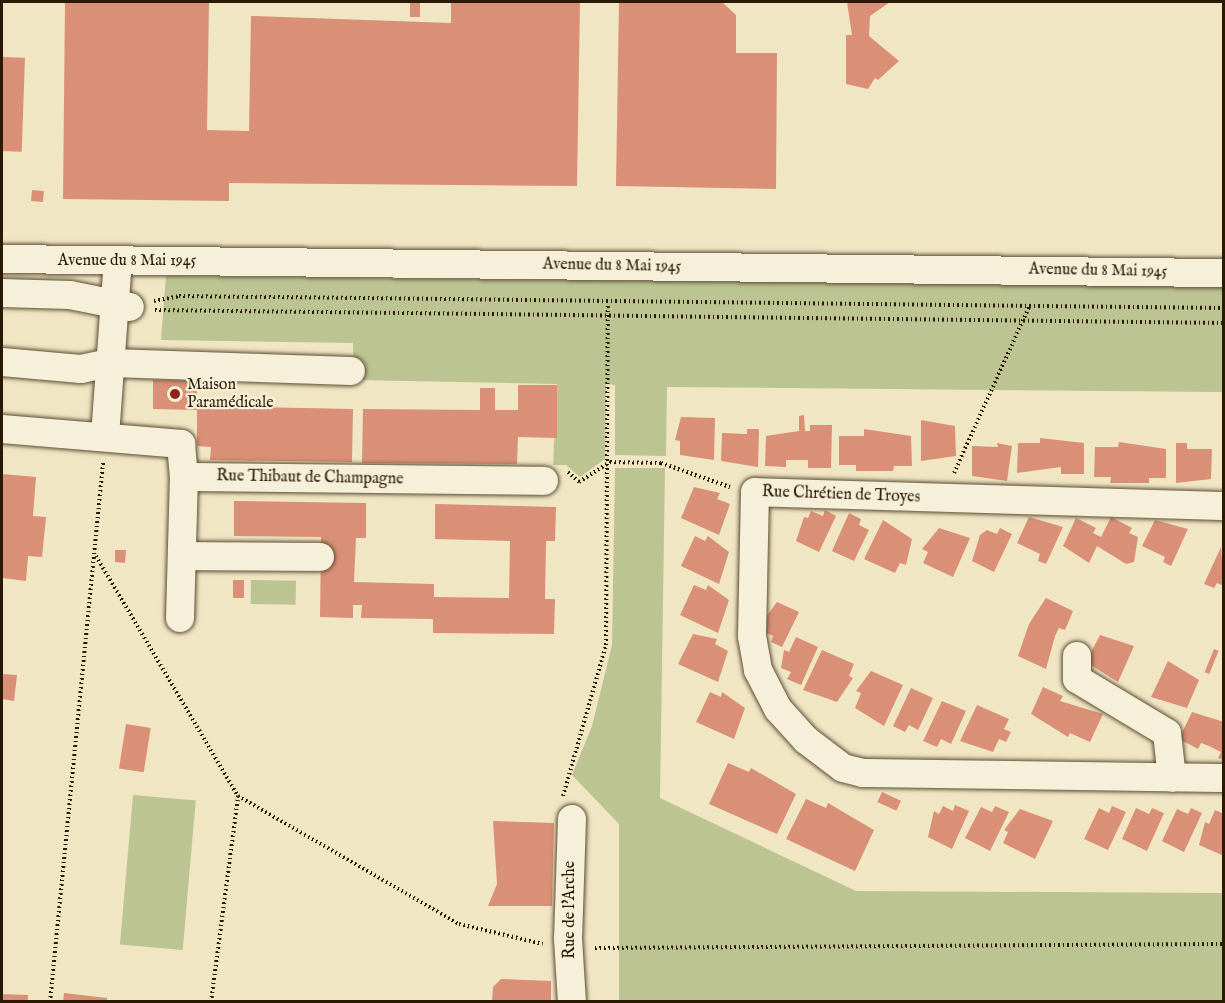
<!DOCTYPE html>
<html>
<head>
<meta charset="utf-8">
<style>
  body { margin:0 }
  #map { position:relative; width:1225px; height:1003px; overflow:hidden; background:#f1e6c4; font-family:"IM FELL English",serif }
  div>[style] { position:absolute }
  .green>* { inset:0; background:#bcc492; transform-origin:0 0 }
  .building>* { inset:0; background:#da9076; transform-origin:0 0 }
  .path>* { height:4px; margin-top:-2px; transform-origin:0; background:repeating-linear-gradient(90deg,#2b1a03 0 1.5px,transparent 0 4.5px) }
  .roads { filter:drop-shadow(0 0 2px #5c4d33) drop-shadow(0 0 2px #5c4d33) }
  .minor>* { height:28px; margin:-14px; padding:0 14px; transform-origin:14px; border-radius:14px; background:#f6efd9 }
  .dots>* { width:16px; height:16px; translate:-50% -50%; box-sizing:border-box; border:3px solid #f6efd9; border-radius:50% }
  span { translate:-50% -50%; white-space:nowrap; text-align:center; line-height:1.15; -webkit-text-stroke:4.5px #f6efd9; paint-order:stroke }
  .street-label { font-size:16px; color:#2b1a03 }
  .poi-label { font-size:16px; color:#2b1a03 }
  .left { translate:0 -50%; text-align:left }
  .frame { position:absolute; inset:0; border:3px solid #2b1a03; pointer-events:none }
</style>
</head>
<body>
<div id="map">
  <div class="green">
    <div style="clip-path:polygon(166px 276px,1223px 287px,1223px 392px,667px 387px,666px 456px,615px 455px,615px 385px,606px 384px,605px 459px,580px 477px,566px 465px,553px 465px,557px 384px,354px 380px,353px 343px,161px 340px)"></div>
    <div style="clip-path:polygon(615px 468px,665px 468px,660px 798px,856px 891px,1223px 893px,1223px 1001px,619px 1001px,619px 824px,572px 775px,592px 726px,612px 645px)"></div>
    <div style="left:251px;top:580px;width:45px;height:24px;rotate:1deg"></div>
    <div style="left:133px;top:795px;width:63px;height:150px;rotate:5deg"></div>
  </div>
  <div class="building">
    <div style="clip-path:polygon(65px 2px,209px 3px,207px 130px,249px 131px,251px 16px,451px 23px,451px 2px,580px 2px,577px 186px,229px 183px,229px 201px,63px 199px)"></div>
    <div style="left:410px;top:2px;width:10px;height:15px"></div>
    <div style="clip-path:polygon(619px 2px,722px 2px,736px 15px,736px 53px,777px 53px,776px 189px,616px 186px)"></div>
    <div style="clip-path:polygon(847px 2px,890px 2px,870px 16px,869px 36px,899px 61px,878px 80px,875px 78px,868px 89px,846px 84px,846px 35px,852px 35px)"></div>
    <div style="left:2px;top:57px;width:23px;height:94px;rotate:2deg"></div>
    <div style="left:32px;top:190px;width:12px;height:11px;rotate:5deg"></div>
    <div style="clip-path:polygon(153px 380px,197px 381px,197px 406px,353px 409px,352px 462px,210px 460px,211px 447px,197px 446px,197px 410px,153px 409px)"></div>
    <div style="clip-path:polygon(518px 385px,557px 385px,557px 438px,518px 437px,517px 464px,362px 463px,363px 409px,480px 410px,480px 388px,495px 388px,495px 410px,518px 410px)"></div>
    <div style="clip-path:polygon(804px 415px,805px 431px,810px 431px,810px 425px,832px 425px,831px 468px,808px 468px,808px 460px,786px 460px,786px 467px,765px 466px,766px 436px,799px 431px,799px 416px)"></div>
    <div style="clip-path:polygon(681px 417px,715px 418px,714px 460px,680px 455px,680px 441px,675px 440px)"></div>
    <div style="clip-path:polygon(921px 420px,955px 426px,956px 456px,921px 461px)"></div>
    <div style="clip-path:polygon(747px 429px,759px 429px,758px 467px,721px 461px,722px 433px,747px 434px)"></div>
    <div style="clip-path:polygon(864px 429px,911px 436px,912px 466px,894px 466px,893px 471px,856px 471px,856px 465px,839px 465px,839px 436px,864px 436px)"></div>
    <div style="clip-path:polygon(1040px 438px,1084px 443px,1084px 474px,1061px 474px,1061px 467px,1017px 473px,1018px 443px,1040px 443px)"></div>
    <div style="clip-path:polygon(1119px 442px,1166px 449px,1166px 478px,1149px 478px,1149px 483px,1110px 483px,1111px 477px,1094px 477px,1095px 447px,1118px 447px)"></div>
    <div style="clip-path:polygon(997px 443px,1012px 446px,1007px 481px,972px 476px,972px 446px,998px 447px)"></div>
    <div style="clip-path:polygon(1176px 443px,1187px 443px,1187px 449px,1212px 449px,1211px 479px,1176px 483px)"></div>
    <div style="clip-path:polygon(2px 474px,36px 477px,33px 516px,46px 517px,42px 557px,28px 556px,26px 581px,2px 578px)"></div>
    <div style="clip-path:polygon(694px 487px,720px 493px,717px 499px,730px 504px,719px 535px,681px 518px)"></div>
    <div style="clip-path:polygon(234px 501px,366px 503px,366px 538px,356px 538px,354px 582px,434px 584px,434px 597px,509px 598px,510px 541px,435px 539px,435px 504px,556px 507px,555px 541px,546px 541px,545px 599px,555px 599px,554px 634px,433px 633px,433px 619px,361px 618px,362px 605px,353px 605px,353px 618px,320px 617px,321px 537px,234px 536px)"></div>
    <div style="clip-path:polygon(825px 510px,836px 516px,819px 552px,796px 541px,804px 517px,808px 518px,811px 511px,823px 516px)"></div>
    <div style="clip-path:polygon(849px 513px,861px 519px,859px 525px,869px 530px,854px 561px,832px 551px)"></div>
    <div style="clip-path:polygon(1029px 517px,1063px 527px,1046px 564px,1038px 561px,1040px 554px,1017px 543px)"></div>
    <div style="clip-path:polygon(1111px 517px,1132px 528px,1129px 533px,1138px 537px,1134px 562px,1126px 564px,1097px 546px,1089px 563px,1063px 546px,1076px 518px,1096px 528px,1093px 533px,1101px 537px)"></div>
    <div style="clip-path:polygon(883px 520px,912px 539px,906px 565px,900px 563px,895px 573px,864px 559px)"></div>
    <div style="clip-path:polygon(1155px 520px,1188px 529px,1171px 566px,1163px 562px,1165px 557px,1142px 546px)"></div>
    <div style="clip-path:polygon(939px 528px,970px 538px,953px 577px,923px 563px,928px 552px,922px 549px)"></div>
    <div style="clip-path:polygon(1000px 528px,1012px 534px,994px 572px,972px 561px,980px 535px,987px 530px,997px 534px)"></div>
    <div style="clip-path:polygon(695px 536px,705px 541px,708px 536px,729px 552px,719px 584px,681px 566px)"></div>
    <div style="clip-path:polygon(1221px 547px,1224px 586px,1217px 583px,1214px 588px,1204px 584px)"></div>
    <div style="clip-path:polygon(115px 550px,126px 550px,125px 563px,115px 562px)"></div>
    <div style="left:233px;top:580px;width:11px;height:18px"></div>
    <div style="clip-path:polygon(694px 585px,706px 590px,708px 585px,729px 600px,718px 633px,680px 615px)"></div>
    <div style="clip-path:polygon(1046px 598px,1073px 611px,1065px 630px,1059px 628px,1055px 636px,1046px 669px,1018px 656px,1029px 624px)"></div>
    <div style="clip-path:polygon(777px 602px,799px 612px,782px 647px,771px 642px,773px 636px,763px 631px,767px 624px,762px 622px)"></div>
    <div style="clip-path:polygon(693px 634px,717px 639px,715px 644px,728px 651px,718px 682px,678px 664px)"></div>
    <div style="clip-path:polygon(1100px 635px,1134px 646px,1118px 682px,1086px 662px)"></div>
    <div style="clip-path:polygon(796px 637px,818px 647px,801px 685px,787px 679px,791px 672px,781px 668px,784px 650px,789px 652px)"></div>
    <div style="left:1214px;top:649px;width:5px;height:25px;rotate:22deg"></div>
    <div style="clip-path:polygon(822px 650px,854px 664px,849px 676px,853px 678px,837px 702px,803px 690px)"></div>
    <div style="clip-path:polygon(1168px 661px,1199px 680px,1187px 708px,1151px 697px)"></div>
    <div style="clip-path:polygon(871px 671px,903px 685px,884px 726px,855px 708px,861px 693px,856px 691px)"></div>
    <div style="clip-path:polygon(2px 674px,17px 675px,14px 701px,2px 699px)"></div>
    <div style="clip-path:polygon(1043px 687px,1063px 696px,1060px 701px,1103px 714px,1090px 742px,1070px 733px,1068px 737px,1031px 714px)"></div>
    <div style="clip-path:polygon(911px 688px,933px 698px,918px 730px,909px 725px,905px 732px,893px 726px)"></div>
    <div style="clip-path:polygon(710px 692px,721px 697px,722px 692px,745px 708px,734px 739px,696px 722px)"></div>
    <div style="clip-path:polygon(942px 701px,966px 711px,951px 744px,941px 739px,937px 747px,923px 741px)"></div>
    <div style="clip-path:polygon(977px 705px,1009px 719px,1004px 729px,1011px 732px,1006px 742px,999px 739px,993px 752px,960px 741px)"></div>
    <div style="clip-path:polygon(1192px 712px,1224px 722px,1224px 760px,1218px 758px,1221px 752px,1209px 746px,1201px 743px,1198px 749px,1179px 739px)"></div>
    <div style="left:126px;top:724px;width:25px;height:45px;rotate:9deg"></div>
    <div style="clip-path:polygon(728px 763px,749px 772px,751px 768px,796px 794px,777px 834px,709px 804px)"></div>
    <div style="left:882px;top:792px;width:21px;height:11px;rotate:25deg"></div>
    <div style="clip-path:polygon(806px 799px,826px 808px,828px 803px,874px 830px,855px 871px,786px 839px)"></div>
    <div style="clip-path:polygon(955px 805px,969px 811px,952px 849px,928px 837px,934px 811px,939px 814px,943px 806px,953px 811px)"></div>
    <div style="clip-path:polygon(995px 806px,1009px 812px,990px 851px,965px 838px,981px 807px,992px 812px)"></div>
    <div style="clip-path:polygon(1112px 806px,1126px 812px,1108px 850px,1084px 839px,1099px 808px,1109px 813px)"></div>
    <div style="clip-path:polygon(1136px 808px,1149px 814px,1152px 808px,1164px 813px,1147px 851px,1122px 839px)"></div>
    <div style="clip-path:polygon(1191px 808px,1202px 813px,1184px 852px,1162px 841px,1177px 809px,1188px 814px)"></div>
    <div style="clip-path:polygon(1020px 809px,1053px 821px,1035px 859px,1003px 843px,1008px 832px,1004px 830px)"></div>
    <div style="clip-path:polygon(1215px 810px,1224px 814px,1224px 856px,1199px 845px,1205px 822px,1209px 824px)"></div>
    <div style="clip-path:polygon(493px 821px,554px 823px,552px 906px,488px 906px,497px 884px)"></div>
    <div style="clip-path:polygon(501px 979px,551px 981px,551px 1002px,492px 1001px,493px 987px)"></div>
    <div style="clip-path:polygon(64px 993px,107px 998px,107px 1002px,63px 1002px)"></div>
    <div style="left:2px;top:994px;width:26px;height:8px;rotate:2deg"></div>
  </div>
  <div class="path">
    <div style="left:154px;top:301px;width:25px;rotate:-11deg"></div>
    <div style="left:179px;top:296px;width:1045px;rotate:0.66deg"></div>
    <div style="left:155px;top:310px;width:1069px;rotate:0.7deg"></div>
    <div style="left:568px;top:472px;width:15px;rotate:42deg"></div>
    <div style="left:579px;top:482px;width:37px;rotate:-33deg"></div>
    <div style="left:610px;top:462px;width:51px;rotate:1.1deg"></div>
    <div style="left:661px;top:463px;width:73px;rotate:19.2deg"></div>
    <div style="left:954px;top:473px;width:182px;rotate:-65.7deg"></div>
    <div style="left:96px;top:556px;width:279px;rotate:59.4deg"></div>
    <div style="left:238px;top:796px;width:255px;rotate:30.1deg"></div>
    <div style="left:459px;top:924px;width:86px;rotate:13.4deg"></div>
    <div style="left:563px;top:796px;width:157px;rotate:-74.1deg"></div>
    <div style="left:606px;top:645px;width:342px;rotate:-89.7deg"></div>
    <div style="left:595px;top:948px;width:629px;rotate:-0.36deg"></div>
    <div style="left:50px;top:1002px;width:542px;rotate:-84.38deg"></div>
    <div style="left:211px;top:1002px;width:208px;rotate:-82.5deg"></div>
  </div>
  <div class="roads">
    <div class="minor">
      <div style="left:2px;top:259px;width:1222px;rotate:0.66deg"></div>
      <div style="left:2px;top:293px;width:68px;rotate:1.7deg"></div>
      <div style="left:70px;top:295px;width:61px;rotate:11.3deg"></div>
      <div style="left:2px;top:362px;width:79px;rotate:5.1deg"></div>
      <div style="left:81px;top:369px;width:30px;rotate:-12deg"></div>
      <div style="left:110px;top:363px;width:241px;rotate:1.9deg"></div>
      <div style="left:2px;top:429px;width:180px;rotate:4.8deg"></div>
      <div style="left:181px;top:444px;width:33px;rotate:85deg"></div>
      <div style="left:184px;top:477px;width:360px;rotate:0.6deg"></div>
      <div style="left:105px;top:436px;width:175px;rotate:-85.8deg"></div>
      <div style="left:1224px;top:506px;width:469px;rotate:-178.3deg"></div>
      <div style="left:755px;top:492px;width:144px;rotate:91.2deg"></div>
      <div style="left:752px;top:636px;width:35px;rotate:80deg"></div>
      <div style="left:758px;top:670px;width:44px;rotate:62.9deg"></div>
      <div style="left:778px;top:709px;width:42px;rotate:47.9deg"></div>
      <div style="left:806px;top:740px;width:46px;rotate:37.1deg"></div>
      <div style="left:843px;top:768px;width:21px;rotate:14deg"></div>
      <div style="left:863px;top:773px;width:361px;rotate:0.8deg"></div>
      <div style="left:182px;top:556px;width:138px;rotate:0.4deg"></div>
      <div style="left:180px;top:618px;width:141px;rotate:-88.4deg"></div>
      <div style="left:1077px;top:656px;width:23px;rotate:90deg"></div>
      <div style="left:1077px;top:679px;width:105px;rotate:31deg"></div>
      <div style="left:1167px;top:733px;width:45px;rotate:83.7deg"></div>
      <div style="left:572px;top:819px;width:120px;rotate:91.9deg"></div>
      <div style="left:568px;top:939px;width:63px;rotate:86.4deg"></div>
    </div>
  </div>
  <div class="dots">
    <div style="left:175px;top:394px;background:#8f2418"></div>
  </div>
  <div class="street-label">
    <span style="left:127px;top:261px">Avenue du 8 Mai 1945</span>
    <span style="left:612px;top:266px;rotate:1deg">Avenue du 8 Mai 1945</span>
    <span style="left:1098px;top:271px;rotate:1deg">Avenue du 8 Mai 1945</span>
    <span style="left:310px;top:478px;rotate:1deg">Rue Thibaut de Champagne</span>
    <span style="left:841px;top:495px;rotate:2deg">Rue Chrétien de Troyes</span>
    <span style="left:570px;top:910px;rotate:-90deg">Rue de l'Arche</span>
  </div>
  <div class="poi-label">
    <span class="left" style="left:187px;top:394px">Maison<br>Paramédicale</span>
  </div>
  <div class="frame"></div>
</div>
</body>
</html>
